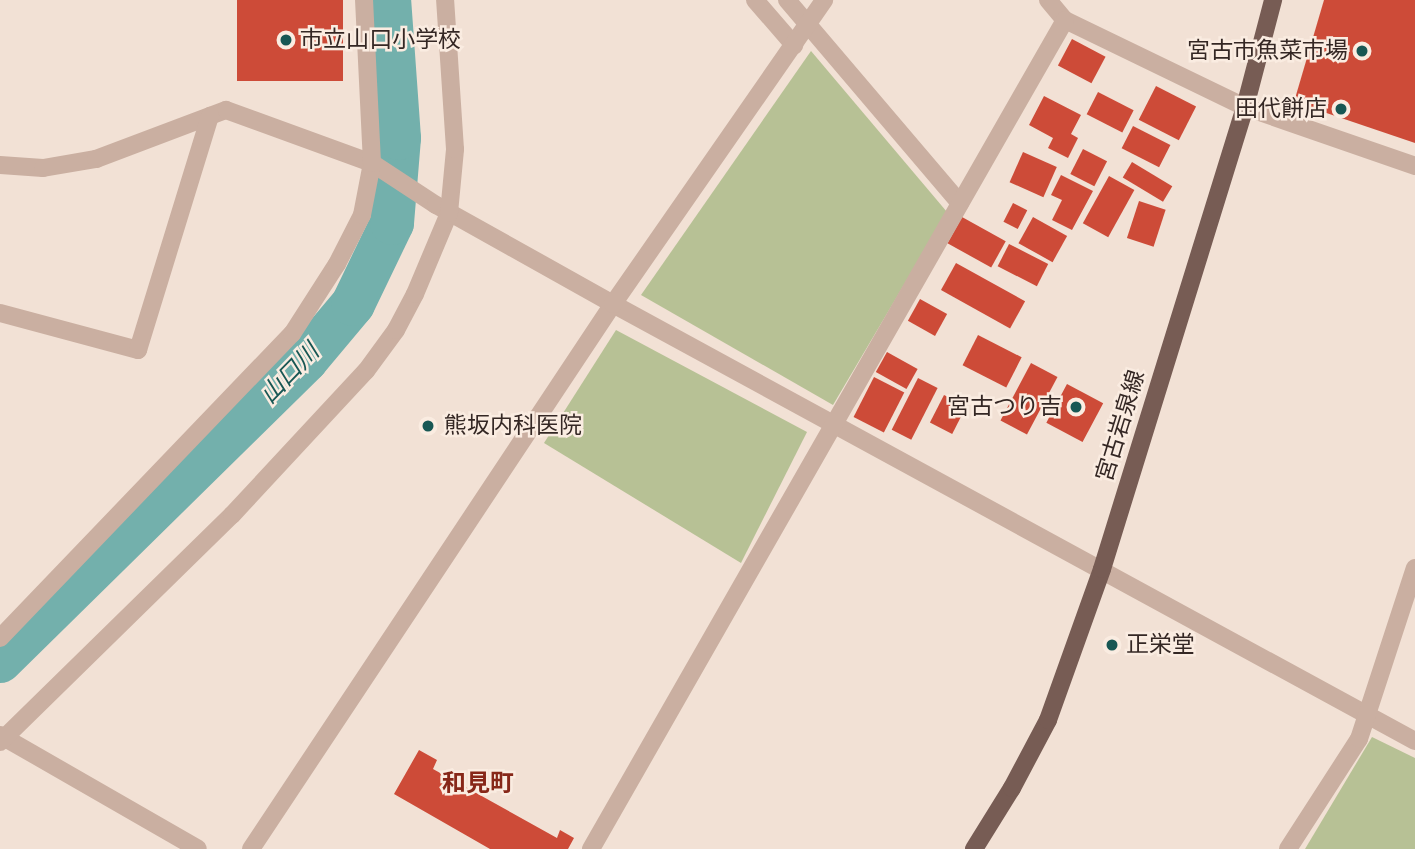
<!DOCTYPE html>
<html>
<head>
<meta charset="utf-8">
<style>
  body { margin:0 }
  #map { position:relative; width:1415px; height:849px; overflow:hidden; background:#f2e1d5; font-family:"Source Sans 3","Noto Sans JP",sans-serif }
  div>[style] { position:absolute }
  .green>* { inset:0; background:#b7c195 }
  .river>* { height:44px; margin:-22px; padding:0 22px; transform-origin:22px; border-radius:22px; background:#73b0ac }
  .building>* { inset:0; background:#cd4b38; transform-origin:0 0 }
  .minor>* { height:18px; margin:-9px; padding:0 9px; transform-origin:9px; border-radius:9px; background:#caafa1 }
  .major>* { height:18px; margin:-9px; padding:0 9px; transform-origin:9px; border-radius:9px; background:#775c54 }
  .dots>* { width:19px; height:19px; translate:-50% -50%; box-sizing:border-box; border:4px solid #faece1; border-radius:50% }
  span { translate:-50% -50%; white-space:nowrap; text-align:center; line-height:1.15; -webkit-text-stroke:5px #faece1; paint-order:stroke }
  .poi-label { font-size:23px; color:#342724 }
  .left { translate:0 -50%; text-align:left }
  .right { translate:-100% -50%; text-align:right }
  .street-label { font-size:23px; color:#342724 }
  .water-label { font-size:24px; color:#185754; font-style:italic }
  .neighbourhood-label { font-size:24px; color:#872719; font-weight:700 }
</style>
</head>
<body>
<div id="map">
  <div class="green">
    <div style="clip-path:polygon(811px 51px,947px 212px,833px 405px,641px 295px)"></div>
    <div style="clip-path:polygon(616px 330px,807px 432px,741px 563px,544px 443px)"></div>
    <div style="clip-path:polygon(1372px 737px,1415px 758px,1415px 849px,1305px 849px)"></div>
  </div>
  <div class="river">
    <div style="left:0;top:661px;width:429px;rotate:-44.5deg"></div>
    <div style="left:306px;top:360px;width:73px;rotate:-50deg"></div>
    <div style="left:353px;top:304px;width:90px;rotate:-64.3deg"></div>
    <div style="left:392px;top:223px;width:85px;rotate:-85.3deg"></div>
    <div style="left:399px;top:138px;width:138px;rotate:-94.1deg"></div>
  </div>
  <div class="building">
    <div style="left:237px;top:0;width:106px;height:81px"></div>
    <div style="clip-path:polygon(1324px 0,1415px 0,1415px 143px,1294px 102px)"></div>
    <div style="left:1072px;top:39px;width:38px;height:30px;rotate:28deg"></div>
    <div style="left:1156px;top:86px;width:45px;height:38px;rotate:27deg"></div>
    <div style="left:1098px;top:92px;width:40px;height:25px;rotate:27deg"></div>
    <div style="clip-path:polygon(1044px 96px,1081px 115px,1071px 134px,1078px 138px,1068px 158px,1048px 148px,1053px 138px,1029px 125px)"></div>
    <div style="left:1133px;top:126px;width:42px;height:25px;rotate:27deg"></div>
    <div style="left:1083px;top:149px;width:27px;height:28px;rotate:27deg"></div>
    <div style="left:1023px;top:152px;width:37px;height:33px;rotate:24deg"></div>
    <div style="left:1132px;top:162px;width:47px;height:18px;rotate:31deg"></div>
    <div style="clip-path:polygon(1061px 175px,1093px 191px,1072px 230px,1052px 220px,1062px 200px,1051px 195px)"></div>
    <div style="left:1109px;top:176px;width:29px;height:54px;rotate:29deg"></div>
    <div style="left:1139px;top:201px;width:28px;height:39px;rotate:18deg"></div>
    <div style="left:1013px;top:203px;width:16px;height:21px;rotate:27deg"></div>
    <div style="left:962px;top:217px;width:50px;height:30px;rotate:29deg"></div>
    <div style="left:1033px;top:217px;width:39px;height:30px;rotate:29deg"></div>
    <div style="left:1009px;top:244px;width:44px;height:25px;rotate:27deg"></div>
    <div style="left:956px;top:263px;width:79px;height:31px;rotate:29deg"></div>
    <div style="left:920px;top:299px;width:31px;height:25px;rotate:29deg"></div>
    <div style="left:978px;top:335px;width:49px;height:34px;rotate:27deg"></div>
    <div style="left:887px;top:352px;width:35px;height:23px;rotate:29deg"></div>
    <div style="left:1031px;top:363px;width:30px;height:65px;rotate:28deg"></div>
    <div style="left:874px;top:377px;width:34px;height:45px;rotate:27deg"></div>
    <div style="left:918px;top:378px;width:22px;height:58px;rotate:27deg"></div>
    <div style="left:1067px;top:384px;width:41px;height:44px;rotate:28deg"></div>
    <div style="left:944px;top:395px;width:25px;height:31px;rotate:27deg"></div>
    <div style="clip-path:polygon(419px 750px,437px 760px,433px 769px,557px 838px,560px 830px,574px 838px,568px 849px,490px 849px,394px 794px)"></div>
  </div>
  <div class="minor">
    <div style="left:755px;top:0;width:60px;rotate:49.1deg"></div>
    <div style="left:787px;top:0;width:267px;rotate:49.6deg"></div>
    <div style="left:1048px;top:0;width:26px;rotate:50deg"></div>
    <div style="left:1065px;top:20px;width:200px;rotate:25.8deg"></div>
    <div style="left:1245px;top:107px;width:180px;rotate:19.1deg"></div>
    <div style="left:0;top:165px;width:43px;rotate:4deg"></div>
    <div style="left:43px;top:168px;width:54px;rotate:-9.6deg"></div>
    <div style="left:96px;top:159px;width:139px;rotate:-20.7deg"></div>
    <div style="left:226px;top:110px;width:155px;rotate:20deg"></div>
    <div style="left:372px;top:163px;width:77px;rotate:33.3deg"></div>
    <div style="left:436px;top:205px;width:203px;rotate:29.2deg"></div>
    <div style="left:613px;top:304px;width:913px;rotate:28.59deg"></div>
    <div style="left:0;top:313px;width:143px;rotate:15deg"></div>
    <div style="left:138px;top:350px;width:245px;rotate:-72.9deg"></div>
    <div style="left:0;top:638px;width:422px;rotate:-46.2deg"></div>
    <div style="left:292px;top:334px;width:83px;rotate:-57.3deg"></div>
    <div style="left:337px;top:264px;width:55px;rotate:-63deg"></div>
    <div style="left:362px;top:215px;width:53px;rotate:-79.1deg"></div>
    <div style="left:372px;top:163px;width:163px;rotate:-92.8deg"></div>
    <div style="left:0;top:735px;width:228px;rotate:29.9deg"></div>
    <div style="left:0;top:742px;width:325px;rotate:-44.4deg"></div>
    <div style="left:232px;top:515px;width:197px;rotate:-47.1deg"></div>
    <div style="left:366px;top:371px;width:51px;rotate:-53.8deg"></div>
    <div style="left:396px;top:330px;width:41px;rotate:-62.2deg"></div>
    <div style="left:415px;top:294px;width:88px;rotate:-67.2deg"></div>
    <div style="left:449px;top:213px;width:64px;rotate:-84.6deg"></div>
    <div style="left:455px;top:149px;width:149px;rotate:-93.8deg"></div>
    <div style="left:251px;top:849px;width:654px;rotate:-56.41deg"></div>
    <div style="left:613px;top:304px;width:370px;rotate:-55.2deg"></div>
    <div style="left:591px;top:849px;width:955px;rotate:-60.24deg"></div>
    <div style="left:1288px;top:849px;width:131px;rotate:-57.2deg"></div>
    <div style="left:1359px;top:739px;width:180px;rotate:-71.9deg"></div>
  </div>
  <div class="major">
    <div style="left:974px;top:849px;width:72px;rotate:-58.1deg"></div>
    <div style="left:1012px;top:788px;width:77px;rotate:-62.1deg"></div>
    <div style="left:1048px;top:720px;width:160px;rotate:-70.3deg"></div>
    <div style="left:1102px;top:569px;width:484px;rotate:-72.8deg"></div>
    <div style="left:1245px;top:107px;width:111px;rotate:-75.3deg"></div>
  </div>
  <div class="dots">
    <div style="left:286px;top:40px;background:#185754"></div>
    <div style="left:1362px;top:51px;background:#185754"></div>
    <div style="left:1341px;top:109px;background:#185754"></div>
    <div style="left:1076px;top:407px;background:#185754"></div>
    <div style="left:428px;top:426px;background:#185754"></div>
    <div style="left:1112px;top:645px;background:#185754"></div>
  </div>
  <div class="poi-label">
    <span class="left" style="left:300px;top:40px">市立山口小学校</span>
    <span class="right" style="left:1348px;top:51px">宮古市魚菜市場</span>
    <span class="right" style="left:1327px;top:109px">田代餅店</span>
    <span class="right" style="left:1062px;top:407px">宮古つり吉</span>
    <span class="left" style="left:444px;top:426px">熊坂内科医院</span>
    <span class="left" style="left:1126px;top:645px">正栄堂</span>
  </div>
  <div class="street-label">
    <span style="left:1121px;top:426px;rotate:-73deg">宮古岩泉線</span>
  </div>
  <div class="water-label">
    <span style="left:290px;top:374px;rotate:-46deg">山口川</span>
  </div>
  <div class="neighbourhood-label">
    <span style="left:478px;top:784px">和見町</span>
  </div>
</div>
</body>
</html>
